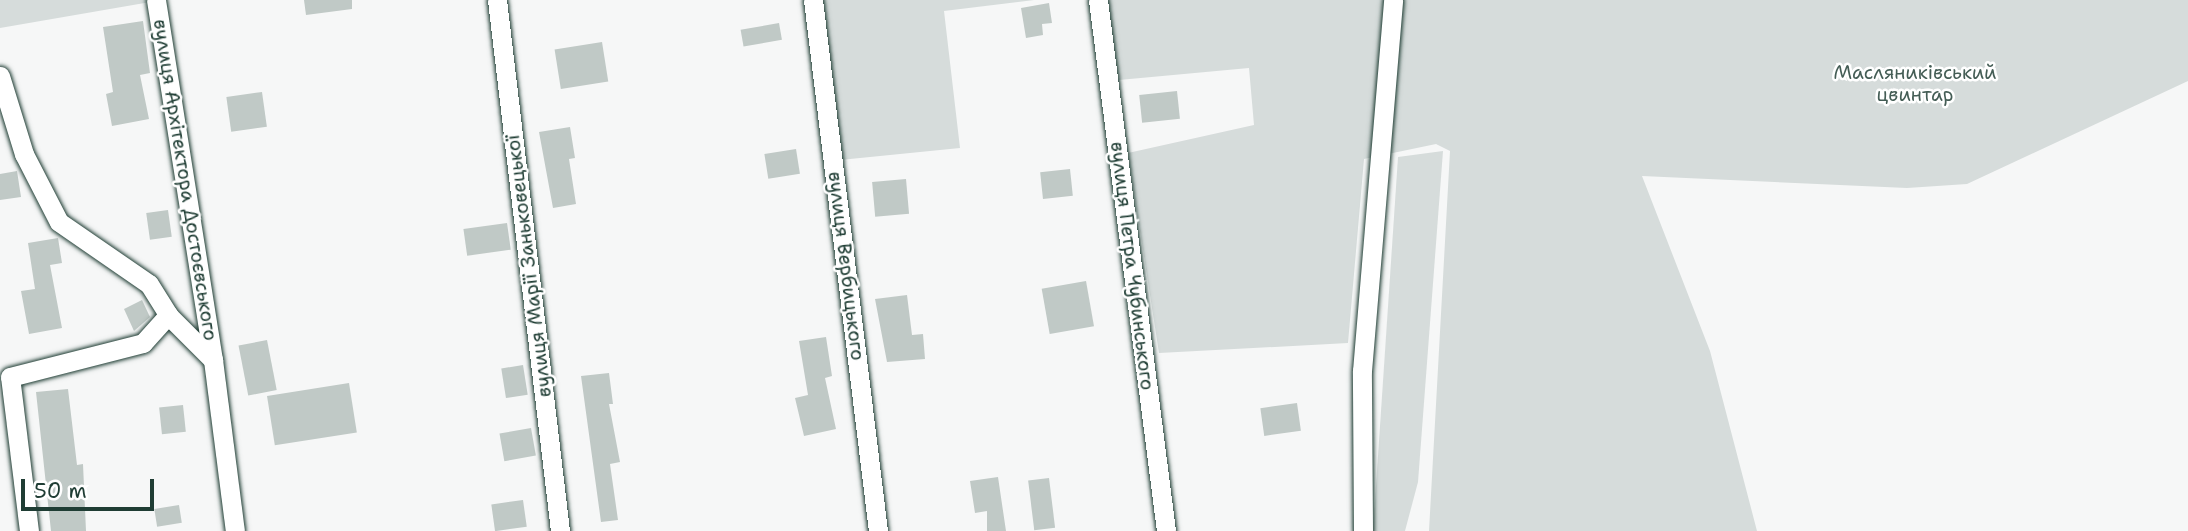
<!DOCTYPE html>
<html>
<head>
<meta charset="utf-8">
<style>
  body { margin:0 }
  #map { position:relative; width:2188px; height:531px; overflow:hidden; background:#f6f7f7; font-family:"Shantell Sans",sans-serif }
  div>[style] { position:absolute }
  .green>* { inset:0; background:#d6dcdb }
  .building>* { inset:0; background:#c0c9c6; transform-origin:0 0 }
  .roads { filter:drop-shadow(0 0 2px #1f3d34) drop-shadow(0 0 2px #1f3d34) }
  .minor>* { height:19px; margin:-9.5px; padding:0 9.5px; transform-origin:9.5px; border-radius:9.5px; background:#fff }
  span { translate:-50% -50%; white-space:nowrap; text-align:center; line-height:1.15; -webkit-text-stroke:5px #fff; paint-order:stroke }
  .park-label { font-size:19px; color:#445d55 }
  .street-label { font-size:19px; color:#1f3d34 }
  .scale { position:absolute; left:21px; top:479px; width:133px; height:32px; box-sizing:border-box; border:4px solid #1f3d34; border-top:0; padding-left:9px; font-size:21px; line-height:24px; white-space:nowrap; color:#1f3d34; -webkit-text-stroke:5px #fff; paint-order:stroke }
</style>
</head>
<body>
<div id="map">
  <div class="green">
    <div style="clip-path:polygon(0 0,162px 0,0 28px)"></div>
    <div style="clip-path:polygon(818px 0,1034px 0,944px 11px,960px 148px,840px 160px)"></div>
    <div style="clip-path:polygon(1106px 0,2188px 0,2188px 81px,1967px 184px,1907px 188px,1642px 176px,1710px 351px,1757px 531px,1429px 531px,1450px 151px,1436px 144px,1364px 159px,1348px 343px,1159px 353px,1128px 153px,1254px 125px,1249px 68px,1119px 80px)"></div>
    <div style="clip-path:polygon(1443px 151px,1418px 482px,1405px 531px,1373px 531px,1398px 157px)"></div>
  </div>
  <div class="building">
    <div style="clip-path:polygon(304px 0,352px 0,352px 9px,306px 15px)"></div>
    <div style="clip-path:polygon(1049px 3px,1052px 23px,1042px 24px,1043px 35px,1026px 38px,1021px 8px)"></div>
    <div style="clip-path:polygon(143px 21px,150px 73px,140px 75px,149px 119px,112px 126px,106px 94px,113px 92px,103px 27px)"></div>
    <div style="left:779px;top:23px;width:17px;height:39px;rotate:80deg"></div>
    <div style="left:602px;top:42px;width:40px;height:48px;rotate:81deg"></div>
    <div style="left:1177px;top:91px;width:28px;height:38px;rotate:84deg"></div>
    <div style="left:262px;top:92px;width:35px;height:36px;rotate:82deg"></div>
    <div style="clip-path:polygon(570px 127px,575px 158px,569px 159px,576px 204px,553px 208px,539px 132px)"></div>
    <div style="left:796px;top:149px;width:25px;height:32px;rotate:81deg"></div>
    <div style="left:1070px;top:169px;width:27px;height:30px;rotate:84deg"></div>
    <div style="clip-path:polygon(17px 171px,21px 197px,0 200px,0 174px)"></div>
    <div style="left:906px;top:179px;width:35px;height:34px;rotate:85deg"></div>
    <div style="left:168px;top:210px;width:27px;height:22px;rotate:82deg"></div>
    <div style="left:507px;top:223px;width:27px;height:44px;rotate:82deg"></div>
    <div style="clip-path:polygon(58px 238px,62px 263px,50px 265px,62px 328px,29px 334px,21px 291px,35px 289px,28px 243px)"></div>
    <div style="left:1086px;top:281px;width:46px;height:45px;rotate:80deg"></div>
    <div style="clip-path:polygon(907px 295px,912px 335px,923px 334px,925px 359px,887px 362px,875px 299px)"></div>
    <div style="clip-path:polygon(142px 300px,150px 317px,134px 331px,124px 309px)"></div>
    <div style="clip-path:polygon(826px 337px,832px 376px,825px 378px,836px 429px,804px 436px,795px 398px,808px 395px,799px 341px)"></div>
    <div style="left:267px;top:340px;width:51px;height:29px;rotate:79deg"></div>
    <div style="left:523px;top:365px;width:30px;height:22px;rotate:81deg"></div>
    <div style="clip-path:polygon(609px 373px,613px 404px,609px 404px,620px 462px,610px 464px,618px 520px,601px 522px,581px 376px)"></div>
    <div style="left:349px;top:383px;width:50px;height:83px;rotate:81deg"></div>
    <div style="clip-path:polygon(68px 389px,77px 465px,83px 464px,86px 531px,51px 531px,36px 392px)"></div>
    <div style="left:1297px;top:403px;width:28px;height:37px;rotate:82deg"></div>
    <div style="left:183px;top:405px;width:27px;height:24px;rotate:84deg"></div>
    <div style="left:531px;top:428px;width:28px;height:32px;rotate:80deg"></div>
    <div style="clip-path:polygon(998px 477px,1006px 531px,987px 531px,987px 511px,975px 513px,970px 481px)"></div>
    <div style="left:1049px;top:478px;width:50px;height:21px;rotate:83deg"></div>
    <div style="left:523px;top:500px;width:27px;height:32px;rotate:82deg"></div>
    <div style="left:179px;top:505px;width:18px;height:25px;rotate:81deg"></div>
  </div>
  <div class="roads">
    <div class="minor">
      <div style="left:156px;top:0;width:364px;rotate:81deg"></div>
      <div style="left:497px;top:0;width:535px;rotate:83.23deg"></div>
      <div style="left:813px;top:0;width:535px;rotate:83.02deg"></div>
      <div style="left:1098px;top:0;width:535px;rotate:82.7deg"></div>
      <div style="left:0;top:76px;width:82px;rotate:72.9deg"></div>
      <div style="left:24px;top:154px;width:76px;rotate:62.8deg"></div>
      <div style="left:59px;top:222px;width:109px;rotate:34.6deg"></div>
      <div style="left:149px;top:284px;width:36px;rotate:58deg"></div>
      <div style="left:168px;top:315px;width:64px;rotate:45deg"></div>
      <div style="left:213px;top:360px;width:172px;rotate:82.7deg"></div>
      <div style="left:29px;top:531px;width:155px;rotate:-97deg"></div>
      <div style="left:10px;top:377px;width:137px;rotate:-14.3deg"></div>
      <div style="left:143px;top:343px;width:38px;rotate:-48deg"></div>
      <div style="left:1363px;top:531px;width:160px;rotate:-90.4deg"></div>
      <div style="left:1362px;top:371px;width:372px;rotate:-85.2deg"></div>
    </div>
  </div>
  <div class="park-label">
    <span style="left:1915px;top:84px">Масляниківський<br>цвинтар</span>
  </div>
  <div class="street-label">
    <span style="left:185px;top:180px;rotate:81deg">вулиця Архітектора Достоєвського</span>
    <span style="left:529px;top:266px;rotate:-97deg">вулиця Марії Заньковецької</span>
    <span style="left:846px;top:266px;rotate:83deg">вулиця Вербицького</span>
    <span style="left:1132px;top:266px;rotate:83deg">вулиця Петра Чубинського</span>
  </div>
  <div class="scale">50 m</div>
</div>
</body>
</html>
